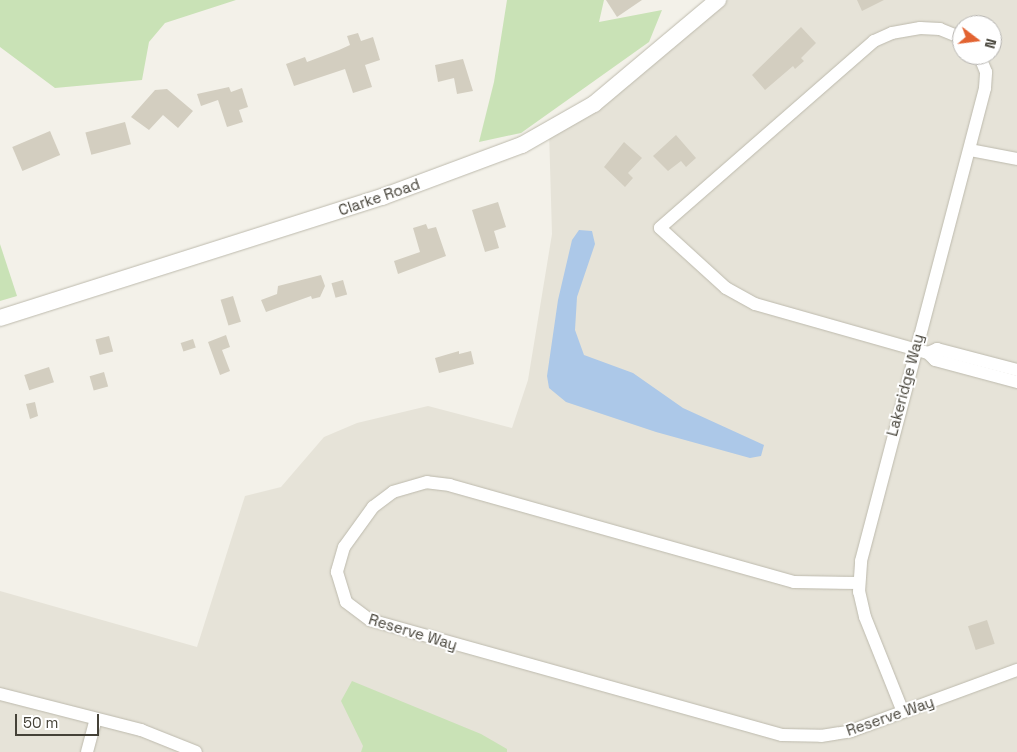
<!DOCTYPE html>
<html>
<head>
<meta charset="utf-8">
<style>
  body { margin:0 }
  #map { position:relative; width:1017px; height:752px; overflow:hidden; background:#f3f1e9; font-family:"Space Grotesk",sans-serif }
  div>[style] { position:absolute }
  .residential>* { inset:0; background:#e6e3d8 }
  .green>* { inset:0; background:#c9e2b6 }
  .water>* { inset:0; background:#acc8e8 }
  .building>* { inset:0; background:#d3cec0; transform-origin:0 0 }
  .roads { filter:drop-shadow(0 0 1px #bdbaad) drop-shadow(0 0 1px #bdbaad) }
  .minor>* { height:12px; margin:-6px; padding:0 6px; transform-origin:6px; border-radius:6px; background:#fff }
  .tertiary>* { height:16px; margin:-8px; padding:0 8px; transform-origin:8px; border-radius:8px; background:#fff }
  span { translate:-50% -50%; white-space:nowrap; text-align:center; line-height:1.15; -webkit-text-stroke:4px #fff; paint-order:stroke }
  .street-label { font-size:15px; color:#454238 }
  .north { position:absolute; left:952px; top:15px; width:50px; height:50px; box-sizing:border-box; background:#fff; border:1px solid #b5b3af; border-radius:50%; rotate:105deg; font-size:14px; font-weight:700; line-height:20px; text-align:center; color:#454238 }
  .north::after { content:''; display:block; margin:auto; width:18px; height:22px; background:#e26331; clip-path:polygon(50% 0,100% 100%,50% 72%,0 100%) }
  .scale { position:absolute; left:15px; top:714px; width:84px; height:22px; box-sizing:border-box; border:2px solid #454238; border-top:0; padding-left:6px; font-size:15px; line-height:18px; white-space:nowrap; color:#454238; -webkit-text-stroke:4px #fff; paint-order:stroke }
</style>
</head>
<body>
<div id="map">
  <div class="residential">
    <div style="clip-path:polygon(evenodd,718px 0,1017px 0,1017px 752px,0 752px,0 591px,197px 647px,245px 496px,281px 487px,324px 437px,357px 423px,428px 406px,512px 428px,528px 380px,552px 234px,549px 131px,718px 0,962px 25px,992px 25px,992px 55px,962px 55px,962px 25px)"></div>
  </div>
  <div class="green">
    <div style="clip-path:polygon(0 0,236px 0,165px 23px,149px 42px,142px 80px,55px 88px,0 47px)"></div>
    <div style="clip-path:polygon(507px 0,604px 0,599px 22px,662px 10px,649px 42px,521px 133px,479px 142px,494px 82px)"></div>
    <div style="clip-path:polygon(0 244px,17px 296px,0 301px)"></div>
    <div style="clip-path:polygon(352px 681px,481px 734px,507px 749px,507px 752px,361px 752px,363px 746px,341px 701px)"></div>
  </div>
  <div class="water">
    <div style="clip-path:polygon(579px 230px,592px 231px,595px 244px,577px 297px,575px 330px,584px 355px,633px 373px,683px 408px,764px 445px,761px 456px,750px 458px,656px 432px,566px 402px,549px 388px,547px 376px,558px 300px,572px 240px)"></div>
  </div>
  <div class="building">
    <div style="clip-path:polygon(606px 0,642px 0,617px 17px)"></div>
    <div style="clip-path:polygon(857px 0,884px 0,862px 11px)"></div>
    <div style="clip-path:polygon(801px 27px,816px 43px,801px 58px,804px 61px,795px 69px,793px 66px,765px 90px,752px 75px)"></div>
    <div style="clip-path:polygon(358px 33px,361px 41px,373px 37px,380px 60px,365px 65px,372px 87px,353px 93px,345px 69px,294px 86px,286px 64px,305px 57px,307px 62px,339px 50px,350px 45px,347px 36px)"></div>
    <div style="clip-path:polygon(463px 59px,473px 91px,457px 94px,454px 78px,438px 82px,435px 65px)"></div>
    <div style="clip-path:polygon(229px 87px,231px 92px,242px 88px,248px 107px,239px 110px,243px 122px,227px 127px,218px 100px,201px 106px,197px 94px)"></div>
    <div style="clip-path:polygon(167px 89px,193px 111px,178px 128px,163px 115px,149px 130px,131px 117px,155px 90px)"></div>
    <div style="left:125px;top:122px;width:23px;height:41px;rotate:75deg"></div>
    <div style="left:50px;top:131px;width:26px;height:41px;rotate:67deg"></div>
    <div style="clip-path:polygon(676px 135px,696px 158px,686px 167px,681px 161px,668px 171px,653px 156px)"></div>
    <div style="clip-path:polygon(624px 142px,642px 158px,628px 173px,633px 178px,625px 187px,604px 167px)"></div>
    <div style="clip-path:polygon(498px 202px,506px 227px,494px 231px,499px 248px,485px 252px,472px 210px)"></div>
    <div style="clip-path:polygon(426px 224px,428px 229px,436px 227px,446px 256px,398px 274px,394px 261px,420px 252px,413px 228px)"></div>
    <div style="clip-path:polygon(321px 275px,325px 286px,320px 297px,312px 299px,311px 296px,266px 312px,261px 300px,277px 294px,278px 286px)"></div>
    <div style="left:343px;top:280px;width:15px;height:12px;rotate:74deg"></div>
    <div style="left:233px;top:296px;width:27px;height:13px;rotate:73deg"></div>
    <div style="clip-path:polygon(226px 335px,230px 347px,222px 350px,230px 371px,220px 375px,208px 342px)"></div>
    <div style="left:109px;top:336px;width:16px;height:14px;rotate:75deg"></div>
    <div style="left:193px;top:339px;width:9px;height:13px;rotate:72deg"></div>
    <div style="clip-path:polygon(459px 351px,459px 354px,471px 351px,474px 364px,439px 373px,435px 358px)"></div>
    <div style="left:49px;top:367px;width:16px;height:26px;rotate:72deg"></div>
    <div style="left:104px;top:372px;width:15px;height:15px;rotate:74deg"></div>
    <div style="clip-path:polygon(35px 402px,38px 416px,30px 419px,26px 404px)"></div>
    <div style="left:987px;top:620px;width:25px;height:20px;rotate:72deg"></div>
  </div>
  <div class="roads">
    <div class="minor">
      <div style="left:962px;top:38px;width:24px;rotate:-158deg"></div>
      <div style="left:940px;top:29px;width:20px;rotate:-177deg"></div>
      <div style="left:920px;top:28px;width:28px;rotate:170deg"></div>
      <div style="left:892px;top:33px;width:20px;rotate:156deg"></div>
      <div style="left:874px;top:41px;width:284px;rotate:138.9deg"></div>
      <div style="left:660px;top:228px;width:89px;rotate:42.3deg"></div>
      <div style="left:726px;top:288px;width:33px;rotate:29deg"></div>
      <div style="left:755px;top:304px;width:165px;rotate:15.8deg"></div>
      <div style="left:914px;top:349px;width:15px;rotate:16deg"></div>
      <div style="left:928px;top:353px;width:10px;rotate:45deg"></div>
      <div style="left:935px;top:360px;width:85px;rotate:15deg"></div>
      <div style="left:970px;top:150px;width:48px;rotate:10.8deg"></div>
      <div style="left:928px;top:353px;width:10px;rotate:-24deg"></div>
      <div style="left:937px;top:349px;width:83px;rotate:14.7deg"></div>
      <div style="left:859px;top:583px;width:65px;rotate:-179.1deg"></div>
      <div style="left:794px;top:582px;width:357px;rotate:-164.3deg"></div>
      <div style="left:450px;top:485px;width:23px;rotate:-173deg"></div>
      <div style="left:427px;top:482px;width:35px;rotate:164deg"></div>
      <div style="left:393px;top:492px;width:25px;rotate:143deg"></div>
      <div style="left:373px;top:507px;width:49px;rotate:125.9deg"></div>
      <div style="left:344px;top:547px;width:26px;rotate:106deg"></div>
      <div style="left:337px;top:572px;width:31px;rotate:73deg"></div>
      <div style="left:346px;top:602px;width:30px;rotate:37deg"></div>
      <div style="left:370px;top:620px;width:428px;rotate:15.6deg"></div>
      <div style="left:782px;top:735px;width:39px;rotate:1deg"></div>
      <div style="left:821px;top:736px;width:30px;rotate:-9deg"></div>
      <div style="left:851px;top:731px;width:177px;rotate:-20.2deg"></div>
      <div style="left:0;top:694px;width:146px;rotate:14.3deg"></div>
      <div style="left:141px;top:730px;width:59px;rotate:21.8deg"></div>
      <div style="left:903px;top:712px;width:102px;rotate:-111.8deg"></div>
      <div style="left:865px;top:617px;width:26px;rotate:-103deg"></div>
      <div style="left:859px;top:592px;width:31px;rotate:-86deg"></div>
      <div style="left:861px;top:561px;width:489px;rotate:-75.3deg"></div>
      <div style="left:985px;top:88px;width:16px;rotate:-86deg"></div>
      <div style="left:986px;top:72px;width:18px;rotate:-112deg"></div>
      <div style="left:87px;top:752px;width:34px;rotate:-75deg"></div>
    </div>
    <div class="tertiary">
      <div style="left:0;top:318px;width:401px;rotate:-17.6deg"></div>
      <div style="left:382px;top:197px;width:149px;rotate:-20.4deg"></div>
      <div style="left:522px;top:145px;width:83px;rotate:-29.7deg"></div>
      <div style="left:594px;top:104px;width:162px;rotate:-40deg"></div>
    </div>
  </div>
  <div class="street-label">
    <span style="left:379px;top:197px;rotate:-19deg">Clarke Road</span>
    <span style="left:905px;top:385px;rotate:-75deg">Lakeridge Way</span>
    <span style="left:413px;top:632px;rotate:17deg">Reserve Way</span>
    <span style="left:890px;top:716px;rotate:-19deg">Reserve Way</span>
  </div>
  <div class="north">N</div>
  <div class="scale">50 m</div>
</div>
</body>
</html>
